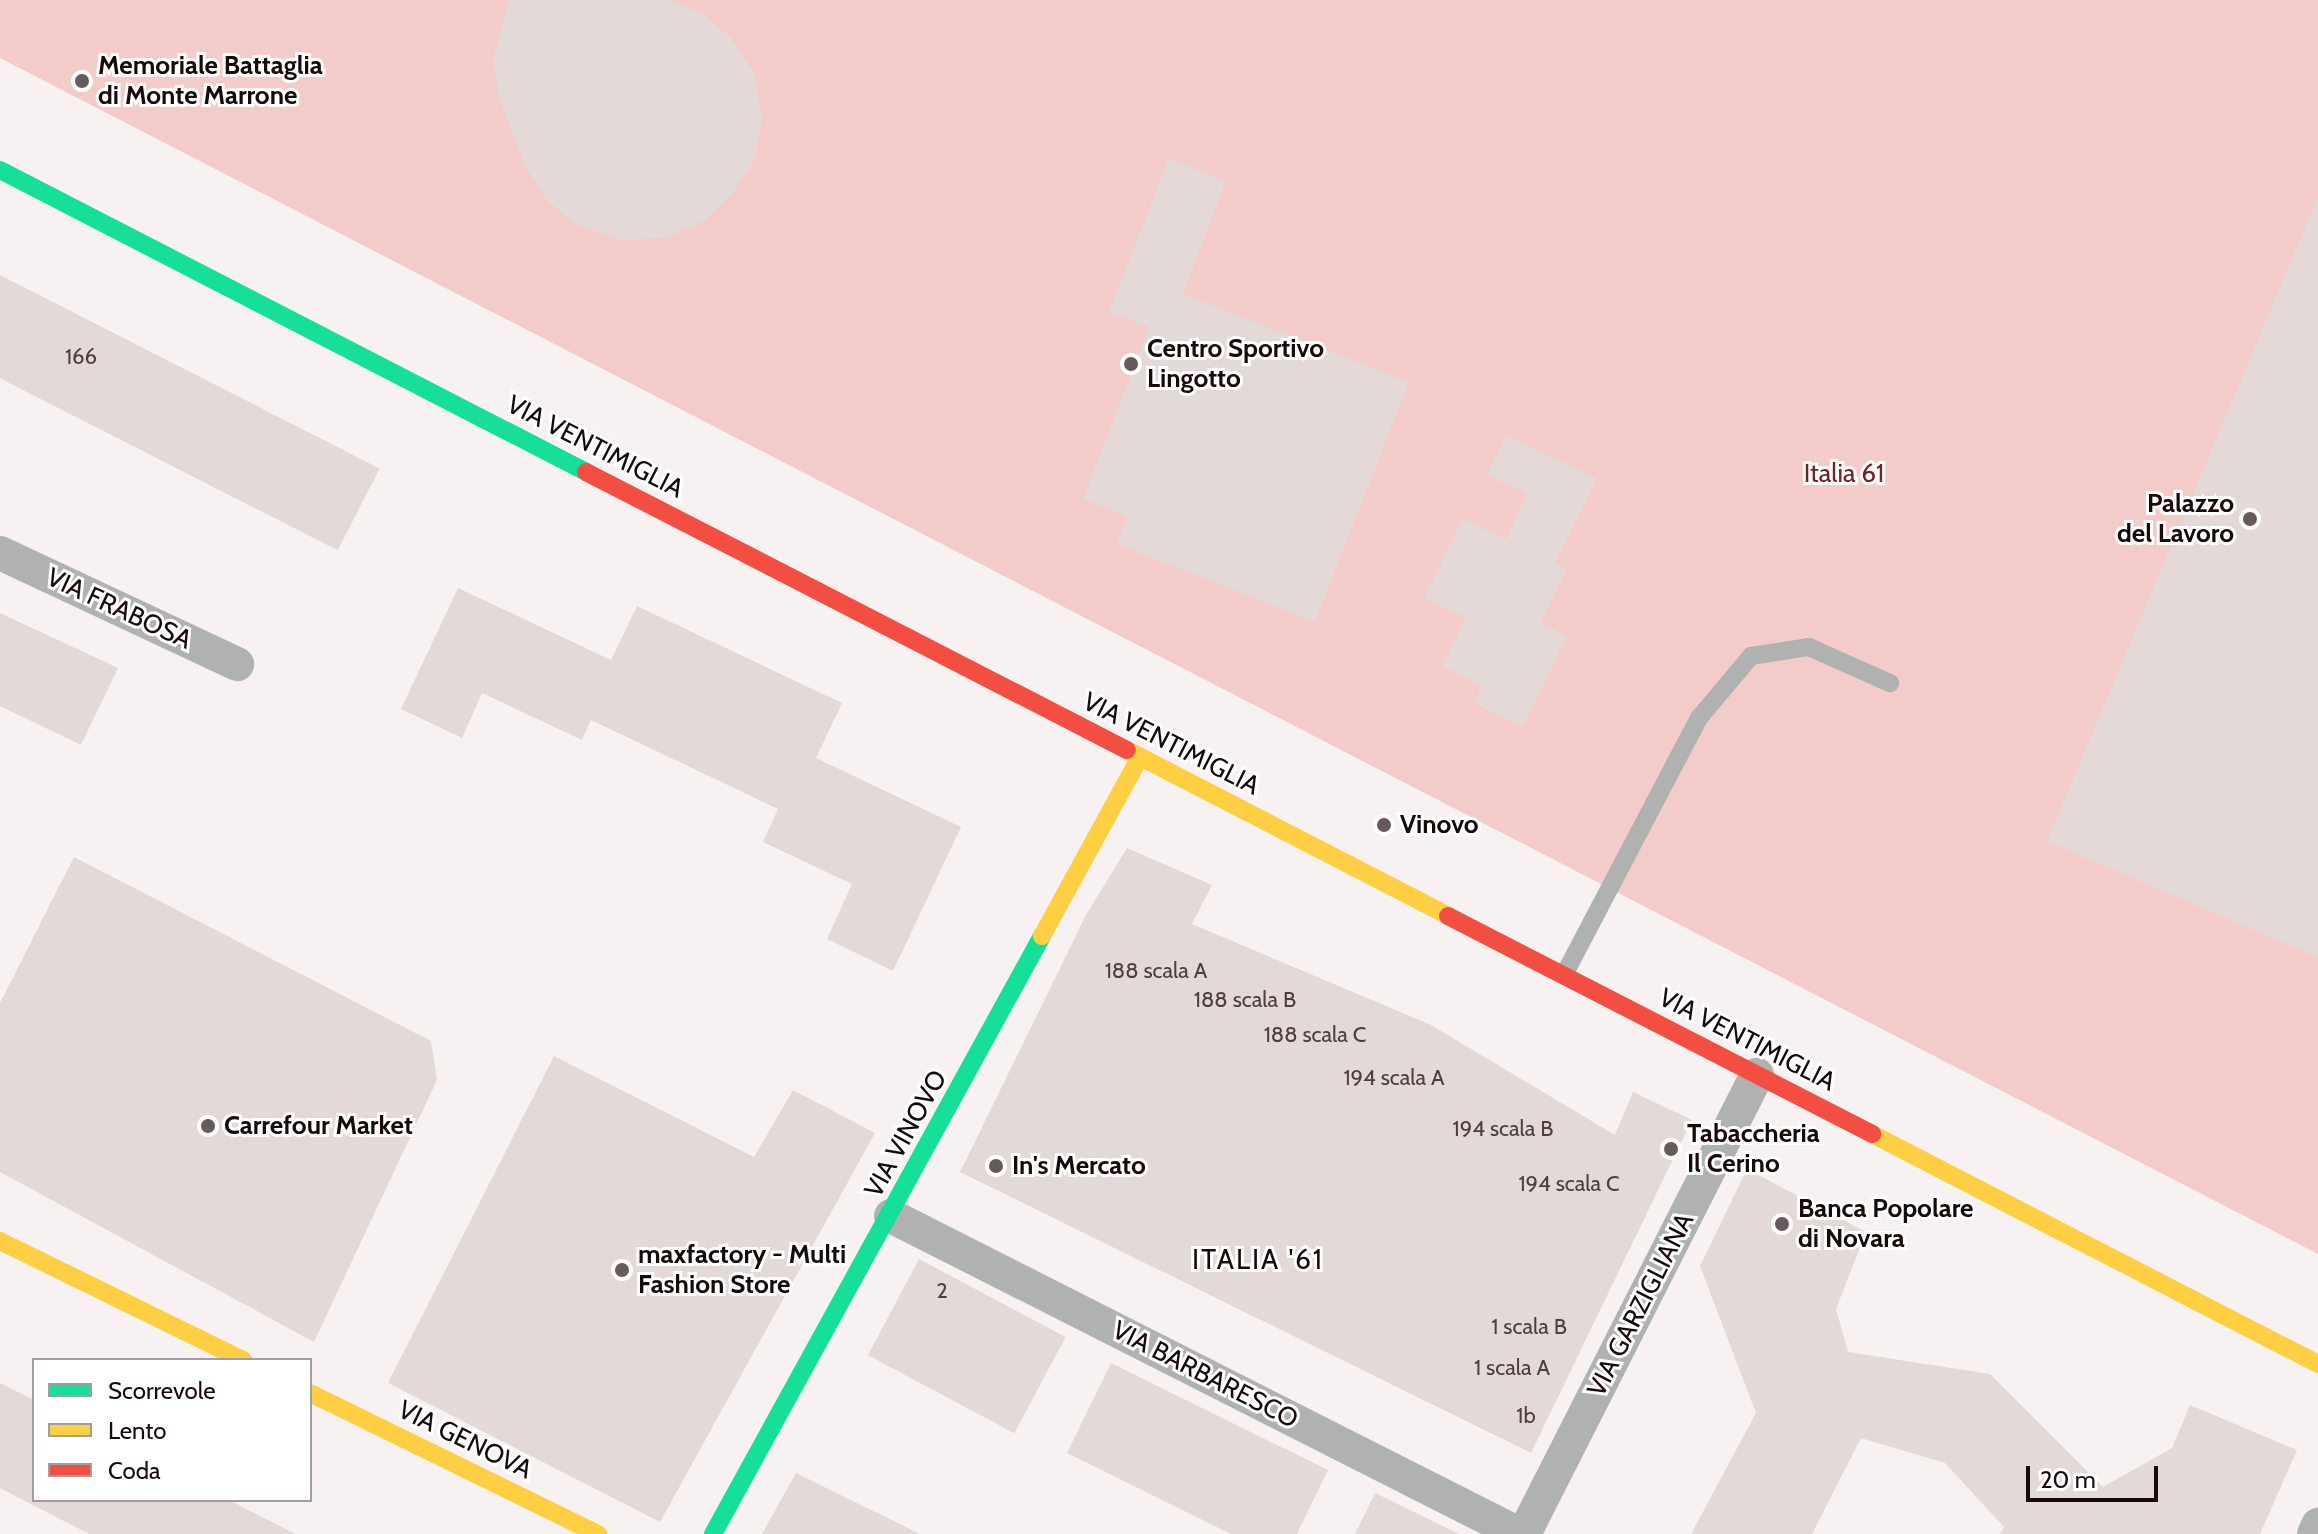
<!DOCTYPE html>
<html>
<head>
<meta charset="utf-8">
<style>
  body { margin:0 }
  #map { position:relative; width:2318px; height:1534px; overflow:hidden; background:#f7f2f1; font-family:Cabin,sans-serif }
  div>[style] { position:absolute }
  .green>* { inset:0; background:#f3cbc8 }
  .building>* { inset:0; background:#e3d9d7; transform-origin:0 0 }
  .lane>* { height:18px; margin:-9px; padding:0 9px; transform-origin:9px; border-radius:9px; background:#afb2b0 }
  .street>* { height:34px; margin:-17px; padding:0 17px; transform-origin:17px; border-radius:17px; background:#afb2b0 }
  .fast>* { height:18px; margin:-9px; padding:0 9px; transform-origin:9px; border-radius:9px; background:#16e098 }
  .slow>* { height:18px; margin:-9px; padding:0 9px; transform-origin:9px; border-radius:9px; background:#ffcf43 }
  .jam>* { height:18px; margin:-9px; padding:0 9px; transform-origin:9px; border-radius:9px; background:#f24e42 }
  .dots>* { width:22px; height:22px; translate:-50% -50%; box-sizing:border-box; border:4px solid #fff; border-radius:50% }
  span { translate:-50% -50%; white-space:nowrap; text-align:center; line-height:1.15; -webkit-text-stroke:6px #fff; paint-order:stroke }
  .number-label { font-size:22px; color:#4c3f3e }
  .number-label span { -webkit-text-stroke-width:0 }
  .poi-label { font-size:26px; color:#180a09; font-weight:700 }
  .left { translate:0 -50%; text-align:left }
  .right { translate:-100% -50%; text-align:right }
  .street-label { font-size:26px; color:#180a09 }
  .park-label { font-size:26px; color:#732021 }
  .neighbourhood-label { font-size:28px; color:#180a09; letter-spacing:2px }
  .legend { position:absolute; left:32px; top:1358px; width:280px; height:144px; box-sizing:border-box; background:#fff; border:2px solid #a39d9d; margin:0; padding:10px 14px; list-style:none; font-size:24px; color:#180a09 }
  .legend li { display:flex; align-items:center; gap:16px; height:40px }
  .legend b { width:40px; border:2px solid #a39d9d }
  .scale { position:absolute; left:2026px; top:1466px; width:132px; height:36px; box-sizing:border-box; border:4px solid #180a09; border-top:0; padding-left:10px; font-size:24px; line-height:28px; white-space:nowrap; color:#180a09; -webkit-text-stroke:6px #fff; paint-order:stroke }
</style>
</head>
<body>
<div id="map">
  <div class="green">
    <div style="clip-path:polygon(0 0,2318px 0,2318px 1254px,0 58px)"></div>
  </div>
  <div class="building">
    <div style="clip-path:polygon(509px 0,671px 0,703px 14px,731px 38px,754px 73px,762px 117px,755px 159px,733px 193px,703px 222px,666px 238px,620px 240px,573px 223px,546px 199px,526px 168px,500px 100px,493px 60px)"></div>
    <div style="clip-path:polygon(1169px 158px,1226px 181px,1183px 294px,1409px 382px,1315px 622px,1117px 544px,1127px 517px,1083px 499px,1149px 327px,1109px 312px)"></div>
    <div style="clip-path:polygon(2318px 197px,2318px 958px,2047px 841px)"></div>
    <div style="left:0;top:275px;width:426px;height:92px;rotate:27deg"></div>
    <div style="clip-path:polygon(1506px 435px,1597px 479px,1555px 563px,1567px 569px,1541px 623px,1567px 636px,1523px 727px,1474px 703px,1482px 686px,1442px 666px,1466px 618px,1424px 598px,1463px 519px,1506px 539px,1527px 494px,1487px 475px)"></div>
    <div style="clip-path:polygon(458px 588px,611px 660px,637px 606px,842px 703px,816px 758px,961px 827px,893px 971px,827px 939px,852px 884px,763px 842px,778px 809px,591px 720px,582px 740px,482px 693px,462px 738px,401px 709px)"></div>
    <div style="clip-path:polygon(0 613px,118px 668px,81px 745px,0 706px)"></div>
    <div style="clip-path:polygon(1127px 848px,1212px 885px,1192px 924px,1431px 1025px,1615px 1135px,1633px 1092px,1692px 1120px,1531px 1453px,960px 1172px,1086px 915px)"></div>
    <div style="clip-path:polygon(74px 857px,431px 1041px,437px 1080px,314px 1342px,0 1172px,0 1003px)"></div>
    <div style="clip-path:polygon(554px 1056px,754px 1157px,793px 1090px,875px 1133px,660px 1522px,388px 1383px)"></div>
    <div style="clip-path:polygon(1747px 1169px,1866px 1232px,1836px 1309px,1848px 1352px,1990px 1374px,2103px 1487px,2172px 1448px,2190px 1405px,2297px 1450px,2260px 1534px,2000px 1534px,2004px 1527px,1945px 1463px,1861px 1438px,1812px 1534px,1691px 1534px,1756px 1413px,1700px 1266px)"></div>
    <div style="left:919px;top:1259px;width:166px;height:109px;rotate:28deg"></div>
    <div style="clip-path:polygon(1111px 1363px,1328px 1470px,1297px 1534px,1231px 1534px,1067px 1453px)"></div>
    <div style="clip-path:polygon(0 1383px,34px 1400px,34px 1500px,229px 1500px,296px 1534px,89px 1534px,0 1488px)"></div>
    <div style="clip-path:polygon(796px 1473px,920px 1534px,762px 1534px)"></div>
    <div style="clip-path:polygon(1375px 1493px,1459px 1534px,1355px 1534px)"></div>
  </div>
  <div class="lane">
    <div style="left:1564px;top:975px;width:290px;rotate:-62.3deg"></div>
    <div style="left:1699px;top:718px;width:81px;rotate:-50deg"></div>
    <div style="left:1751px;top:656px;width:59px;rotate:-8.8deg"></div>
    <div style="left:1809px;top:647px;width:89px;rotate:24deg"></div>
  </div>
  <div class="street">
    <div style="left:0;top:553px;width:262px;rotate:25.1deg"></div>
    <div style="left:891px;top:1216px;width:704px;rotate:26.86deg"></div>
    <div style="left:1524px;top:1534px;width:515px;rotate:-63.09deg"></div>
    <div style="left:2314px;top:1534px;width:10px;rotate:-66deg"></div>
  </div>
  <div class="fast">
    <div style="left:0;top:170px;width:659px;rotate:27.26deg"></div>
    <div style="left:713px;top:1534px;width:683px;rotate:-61.18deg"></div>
  </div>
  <div class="slow">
    <div style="left:1127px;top:750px;width:361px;rotate:27.3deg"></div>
    <div style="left:1042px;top:936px;width:204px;rotate:-61.3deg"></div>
    <div style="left:1872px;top:1134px;width:502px;rotate:27.28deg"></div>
    <div style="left:0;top:1241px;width:271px;rotate:26.1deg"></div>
    <div style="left:310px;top:1393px;width:321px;rotate:26.1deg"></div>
  </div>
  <div class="jam">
    <div style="left:586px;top:472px;width:608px;rotate:27.2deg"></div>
    <div style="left:1448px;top:916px;width:477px;rotate:27.2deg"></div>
  </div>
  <div class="dots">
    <div style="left:82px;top:81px;background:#665b5a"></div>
    <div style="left:1131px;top:364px;background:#665b5a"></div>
    <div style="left:2250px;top:519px;background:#665b5a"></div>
    <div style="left:1384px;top:825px;background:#665b5a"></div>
    <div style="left:208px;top:1126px;background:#665b5a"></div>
    <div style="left:1671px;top:1149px;background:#665b5a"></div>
    <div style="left:996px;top:1166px;background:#665b5a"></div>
    <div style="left:1782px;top:1224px;background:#665b5a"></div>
    <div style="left:622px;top:1270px;background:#665b5a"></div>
  </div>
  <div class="number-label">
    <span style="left:81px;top:357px">166</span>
    <span style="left:1156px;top:971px">188 scala A</span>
    <span style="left:1245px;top:1000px">188 scala B</span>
    <span style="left:1315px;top:1035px">188 scala C</span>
    <span style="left:1394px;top:1078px">194 scala A</span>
    <span style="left:1503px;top:1129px">194 scala B</span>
    <span style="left:1569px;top:1184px">194 scala C</span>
    <span style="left:942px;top:1291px">2</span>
    <span style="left:1529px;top:1327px">1 scala B</span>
    <span style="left:1512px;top:1368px">1 scala A</span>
    <span style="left:1526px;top:1416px">1b</span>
  </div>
  <div class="poi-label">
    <span class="left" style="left:98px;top:81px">Memoriale Battaglia<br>di Monte Marrone</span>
    <span class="left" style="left:1147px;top:364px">Centro Sportivo<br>Lingotto</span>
    <span class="right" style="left:2234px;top:519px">Palazzo<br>del Lavoro</span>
    <span class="left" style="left:1400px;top:825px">Vinovo</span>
    <span class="left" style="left:224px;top:1126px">Carrefour Market</span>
    <span class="left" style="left:1687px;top:1149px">Tabaccheria<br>Il Cerino</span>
    <span class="left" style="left:1012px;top:1166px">In's Mercato</span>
    <span class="left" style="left:1798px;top:1224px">Banca Popolare<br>di Novara</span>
    <span class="left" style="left:638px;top:1270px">maxfactory - Multi<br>Fashion Store</span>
  </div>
  <div class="street-label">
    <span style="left:595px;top:447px;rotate:27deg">VIA VENTIMIGLIA</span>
    <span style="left:119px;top:609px;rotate:25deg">VIA FRABOSA</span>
    <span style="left:1171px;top:744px;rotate:27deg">VIA VENTIMIGLIA</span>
    <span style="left:1747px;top:1040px;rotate:27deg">VIA VENTIMIGLIA</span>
    <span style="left:906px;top:1134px;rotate:-61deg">VIA VINOVO</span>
    <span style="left:1641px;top:1305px;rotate:-63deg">VIA GARZIGLIANA</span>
    <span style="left:1205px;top:1375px;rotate:27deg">VIA BARBARESCO</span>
    <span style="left:465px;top:1440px;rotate:26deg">VIA GENOVA</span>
  </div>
  <div class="park-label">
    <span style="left:1844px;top:474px">Italia 61</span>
  </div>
  <div class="neighbourhood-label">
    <span style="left:1258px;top:1259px">ITALIA '61</span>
  </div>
  <ul class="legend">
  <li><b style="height:10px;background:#16e098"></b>Scorrevole</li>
  <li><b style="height:10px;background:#ffcf43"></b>Lento</li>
  <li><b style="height:10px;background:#f24e42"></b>Coda</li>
  </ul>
  <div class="scale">20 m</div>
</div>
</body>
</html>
